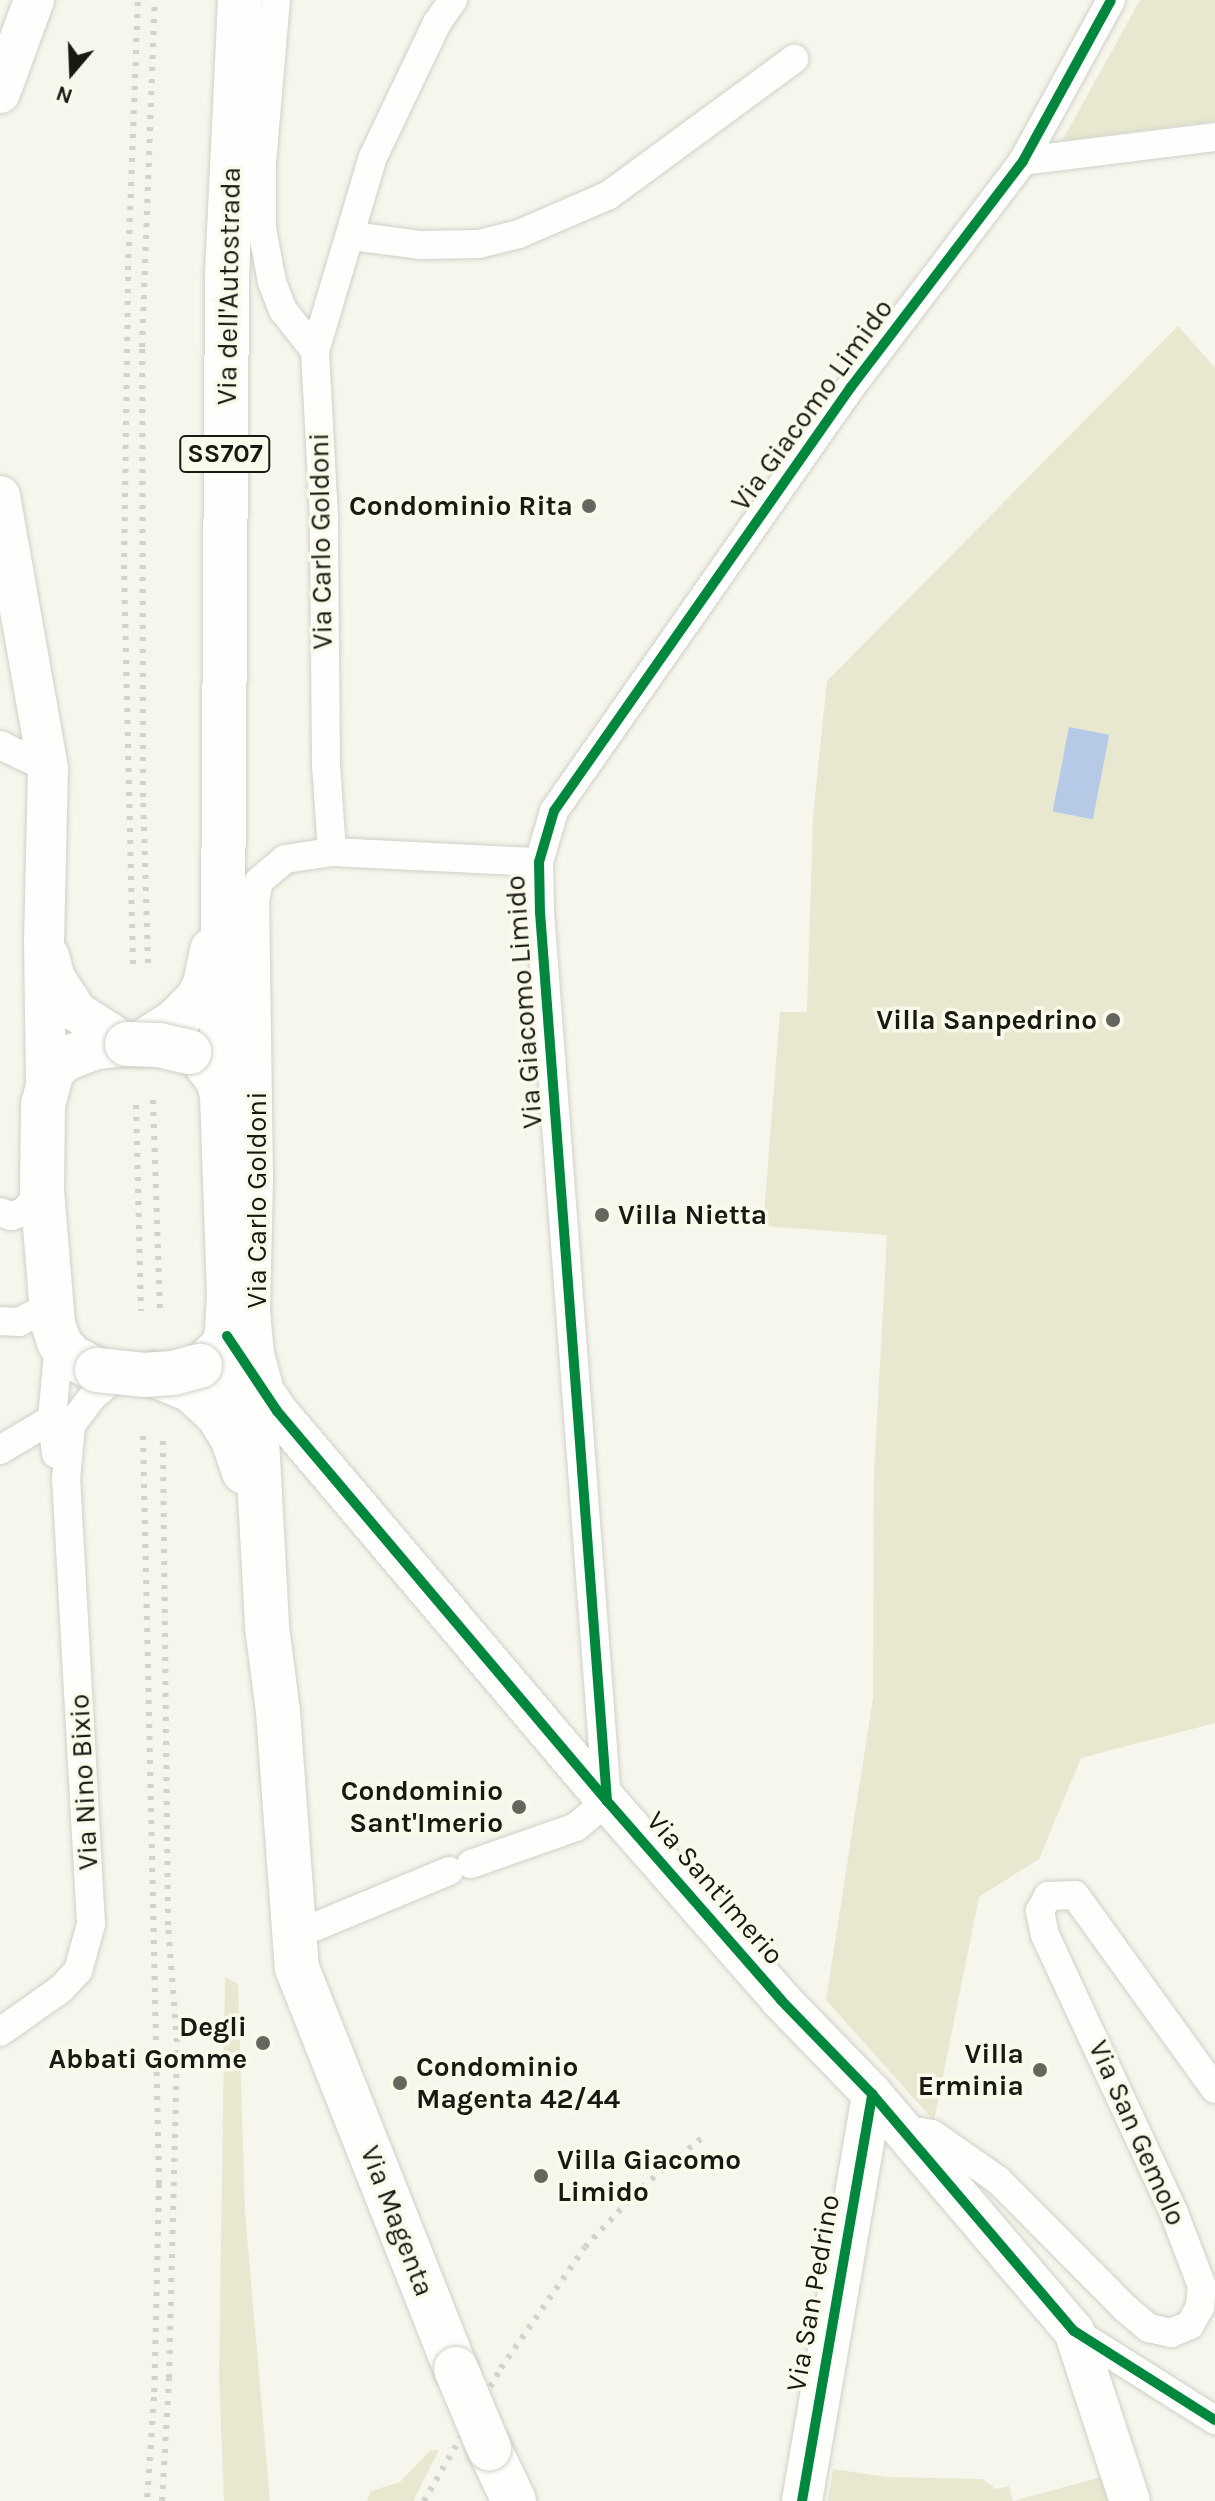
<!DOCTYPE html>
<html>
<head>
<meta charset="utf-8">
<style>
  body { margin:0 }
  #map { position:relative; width:1215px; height:2501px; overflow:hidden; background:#f6f6ed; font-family:Karla,sans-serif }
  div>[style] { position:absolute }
  .green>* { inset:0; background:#e7e8cf }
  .water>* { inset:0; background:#b6cae7; transform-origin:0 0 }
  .roads { filter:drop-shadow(0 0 2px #d0d0c9) drop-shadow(0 0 2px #d0d0c9) }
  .street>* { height:28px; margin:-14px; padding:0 14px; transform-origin:14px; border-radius:14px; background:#fefefc }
  .secondary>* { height:40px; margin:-20px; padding:0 20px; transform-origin:20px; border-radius:20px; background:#fefefc }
  .primary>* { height:44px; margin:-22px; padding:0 22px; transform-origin:22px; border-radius:22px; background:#fefefc }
  .highway>* { height:44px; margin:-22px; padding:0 22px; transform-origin:22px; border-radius:22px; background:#fefefc }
  .rail>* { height:6px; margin-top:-3px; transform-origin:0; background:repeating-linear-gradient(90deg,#d2d2cf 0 4px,transparent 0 12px) }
  .bridges { filter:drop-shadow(0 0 2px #d0d0c9) drop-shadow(0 0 2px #d0d0c9) }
  .primary-bridge>* { height:44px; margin:-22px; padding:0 22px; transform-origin:22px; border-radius:22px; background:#fefefc }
  .cycleway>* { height:10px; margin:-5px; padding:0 5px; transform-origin:5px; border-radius:5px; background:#00873e }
  .dots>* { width:22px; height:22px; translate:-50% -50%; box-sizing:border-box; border:4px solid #f9fae9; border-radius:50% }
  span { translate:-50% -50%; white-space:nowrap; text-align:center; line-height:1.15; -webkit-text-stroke:7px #f9fae9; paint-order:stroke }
  .shield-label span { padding:2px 6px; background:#f9fae9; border:2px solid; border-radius:6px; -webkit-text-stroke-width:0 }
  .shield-label { font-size:26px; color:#181913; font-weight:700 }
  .street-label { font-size:28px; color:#181913 }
  .poi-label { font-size:28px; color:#181913; font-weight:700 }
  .right { translate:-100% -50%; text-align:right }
  .left { translate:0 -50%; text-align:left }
  .north { position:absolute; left:32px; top:32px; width:80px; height:80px; -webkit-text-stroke:6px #f9fae9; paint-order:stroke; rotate:199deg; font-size:22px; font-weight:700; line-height:32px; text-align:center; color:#181913 }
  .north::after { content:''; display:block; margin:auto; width:28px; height:36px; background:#181913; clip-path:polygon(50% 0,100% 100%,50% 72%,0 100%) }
</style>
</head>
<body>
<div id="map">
  <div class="green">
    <div style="clip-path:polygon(1140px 0,1215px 0,1215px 121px,1062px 141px)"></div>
    <div style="clip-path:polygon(1178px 326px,1215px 368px,1215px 1723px,1081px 1758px,1039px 1859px,979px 1897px,934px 2121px,826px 2000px,873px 1698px,874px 1474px,887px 1235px,763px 1226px,780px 1012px,807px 1012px,813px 816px,827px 681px)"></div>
    <div style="clip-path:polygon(225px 1977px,238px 1984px,245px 2212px,270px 2501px,224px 2501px,219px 2378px)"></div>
    <div style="clip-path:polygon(431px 2450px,439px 2450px,413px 2501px,367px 2501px,371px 2491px,400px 2482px)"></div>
    <div style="clip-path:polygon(833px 2469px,886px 2477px,982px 2479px,996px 2489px,1009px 2486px,1013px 2501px,1105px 2476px,1112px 2501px,828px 2501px)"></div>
  </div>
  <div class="water">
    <div style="left:1069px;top:727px;width:41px;height:86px;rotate:11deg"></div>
  </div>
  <div class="roads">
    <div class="street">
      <div style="left:276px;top:0;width:164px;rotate:94.9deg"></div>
      <div style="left:262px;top:163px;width:65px;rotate:90deg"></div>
      <div style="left:262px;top:228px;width:55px;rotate:79.5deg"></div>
      <div style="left:272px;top:282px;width:30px;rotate:69deg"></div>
      <div style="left:283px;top:310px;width:52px;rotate:52deg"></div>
      <div style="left:1023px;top:161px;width:193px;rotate:-7.1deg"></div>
      <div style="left:352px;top:236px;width:70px;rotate:7.4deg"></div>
      <div style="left:421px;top:245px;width:58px;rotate:-1deg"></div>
      <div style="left:479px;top:244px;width:41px;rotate:-14deg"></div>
      <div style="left:519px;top:234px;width:98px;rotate:-23.4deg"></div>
      <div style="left:609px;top:195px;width:230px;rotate:-36.3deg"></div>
      <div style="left:0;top:745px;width:53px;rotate:25.6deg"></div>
      <div style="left:332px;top:852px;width:87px;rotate:-93.9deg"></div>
      <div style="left:326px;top:765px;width:247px;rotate:-90.5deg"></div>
      <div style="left:324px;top:518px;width:167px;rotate:-93.1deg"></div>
      <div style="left:315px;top:351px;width:202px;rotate:-73.4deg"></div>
      <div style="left:373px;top:157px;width:148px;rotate:-64.5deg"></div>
      <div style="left:437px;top:23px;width:28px;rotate:-55deg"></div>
      <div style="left:0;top:1212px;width:12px;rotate:20deg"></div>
      <div style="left:11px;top:1216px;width:14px;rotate:-17deg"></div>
      <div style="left:24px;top:1212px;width:28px;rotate:-51deg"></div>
      <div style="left:0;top:1321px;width:19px;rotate:3deg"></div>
      <div style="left:19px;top:1322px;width:36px;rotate:-28deg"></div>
      <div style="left:268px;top:1383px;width:30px;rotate:-105deg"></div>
      <div style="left:260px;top:1354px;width:42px;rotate:-95.4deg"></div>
      <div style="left:256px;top:1312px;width:133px;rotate:-88.7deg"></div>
      <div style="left:259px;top:1179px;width:278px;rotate:-90.8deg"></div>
      <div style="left:255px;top:901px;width:20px;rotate:-79deg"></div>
      <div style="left:259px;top:881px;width:34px;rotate:-40deg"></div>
      <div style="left:285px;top:859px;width:48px;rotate:-8.5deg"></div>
      <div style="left:332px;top:852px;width:207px;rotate:2.8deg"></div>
      <div style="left:0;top:1450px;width:61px;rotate:-30.8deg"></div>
      <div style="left:56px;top:1454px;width:35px;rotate:-97deg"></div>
      <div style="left:52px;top:1419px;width:77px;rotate:-84.8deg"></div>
      <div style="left:471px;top:1864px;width:111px;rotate:-19.4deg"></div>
      <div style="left:576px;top:1827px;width:40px;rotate:-40deg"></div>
      <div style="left:607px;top:1801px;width:891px;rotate:-94.31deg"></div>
      <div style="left:540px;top:913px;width:51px;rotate:-91.1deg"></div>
      <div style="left:539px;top:862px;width:53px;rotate:-73.6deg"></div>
      <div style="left:554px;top:811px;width:518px;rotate:-54.99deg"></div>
      <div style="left:851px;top:387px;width:284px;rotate:-52.7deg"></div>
      <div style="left:1023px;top:161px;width:183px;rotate:-61.3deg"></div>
      <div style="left:293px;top:1936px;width:169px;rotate:-22.6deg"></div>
      <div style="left:0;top:2032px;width:75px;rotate:-35.2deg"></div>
      <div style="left:61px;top:1989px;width:25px;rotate:-47deg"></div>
      <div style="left:78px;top:1971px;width:49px;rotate:-74.5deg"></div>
      <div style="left:91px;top:1924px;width:445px;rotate:-93.2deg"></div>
      <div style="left:66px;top:1480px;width:55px;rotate:-84.8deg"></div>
      <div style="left:71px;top:1425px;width:36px;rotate:-53deg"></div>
      <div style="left:93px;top:1396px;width:35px;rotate:-40deg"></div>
      <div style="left:903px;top:2129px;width:29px;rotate:10deg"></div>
      <div style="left:932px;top:2134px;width:80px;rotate:34.9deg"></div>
      <div style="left:998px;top:2180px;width:182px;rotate:45.2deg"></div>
      <div style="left:1126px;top:2309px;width:30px;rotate:40deg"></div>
      <div style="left:1149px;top:2328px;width:23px;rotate:13deg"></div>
      <div style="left:1171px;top:2333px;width:21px;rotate:-23deg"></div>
      <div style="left:1190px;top:2325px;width:21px;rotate:-61deg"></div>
      <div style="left:1200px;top:2307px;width:21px;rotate:-85deg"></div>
      <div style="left:1202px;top:2286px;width:78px;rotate:-111deg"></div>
      <div style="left:1174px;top:2213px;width:306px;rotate:-114.9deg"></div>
      <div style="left:1045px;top:1935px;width:25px;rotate:-102deg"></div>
      <div style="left:1040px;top:1911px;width:17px;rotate:-62deg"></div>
      <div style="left:1048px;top:1896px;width:27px;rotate:-2deg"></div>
      <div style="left:1075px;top:1895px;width:239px;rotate:54.2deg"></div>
      <div style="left:1074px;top:2331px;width:167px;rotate:32.3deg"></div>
    </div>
    <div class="secondary">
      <div style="left:0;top:93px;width:99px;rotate:-69.9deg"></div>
      <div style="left:0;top:496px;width:276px;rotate:80deg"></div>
      <div style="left:48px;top:768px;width:173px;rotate:91.3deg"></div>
      <div style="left:44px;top:941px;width:146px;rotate:89.2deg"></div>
      <div style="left:49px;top:956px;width:23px;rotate:75deg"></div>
      <div style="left:55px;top:978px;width:40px;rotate:57.1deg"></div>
      <div style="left:77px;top:1012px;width:59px;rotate:32.6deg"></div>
      <div style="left:234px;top:1346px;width:78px;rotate:56.5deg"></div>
      <div style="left:277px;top:1411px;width:511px;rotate:49.76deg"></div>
      <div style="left:607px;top:1801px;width:264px;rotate:48.8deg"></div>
      <div style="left:781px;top:2000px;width:131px;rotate:45.9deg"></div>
      <div style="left:872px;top:2094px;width:311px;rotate:49.6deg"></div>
      <div style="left:1074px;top:2331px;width:179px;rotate:71.8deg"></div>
      <div style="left:802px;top:2501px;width:413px;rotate:-80.2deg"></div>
    </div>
    <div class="primary">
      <div style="left:204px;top:1062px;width:23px;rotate:52deg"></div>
      <div style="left:218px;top:1080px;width:16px;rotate:75deg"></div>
      <div style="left:222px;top:1095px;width:201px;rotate:88deg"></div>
      <div style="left:229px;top:1296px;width:47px;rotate:93.7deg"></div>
      <div style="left:226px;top:1343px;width:29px;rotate:136deg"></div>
      <div style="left:226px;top:1343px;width:102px;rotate:72.3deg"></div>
      <div style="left:257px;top:1440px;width:187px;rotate:86.9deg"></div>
      <div style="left:267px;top:1627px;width:86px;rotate:82.6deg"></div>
      <div style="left:278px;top:1712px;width:257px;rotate:85.8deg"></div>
      <div style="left:297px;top:1968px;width:431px;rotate:68.4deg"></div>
      <div style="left:97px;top:1370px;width:29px;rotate:-153deg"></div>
      <div style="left:71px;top:1357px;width:19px;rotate:-129deg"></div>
      <div style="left:59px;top:1342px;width:19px;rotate:-108deg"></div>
      <div style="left:53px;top:1324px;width:134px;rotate:-94.7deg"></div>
      <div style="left:42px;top:1190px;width:85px;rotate:-89.3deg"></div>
      <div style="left:43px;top:1105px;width:35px;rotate:-75deg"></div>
      <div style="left:52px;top:1071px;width:18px;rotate:-43deg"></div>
      <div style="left:65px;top:1059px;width:34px;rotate:-21deg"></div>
      <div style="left:97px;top:1047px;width:30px;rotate:-6deg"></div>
      <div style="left:152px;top:1374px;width:42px;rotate:22.3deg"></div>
      <div style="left:191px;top:1390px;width:37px;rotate:43deg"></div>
      <div style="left:218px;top:1415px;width:26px;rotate:58deg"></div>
      <div style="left:232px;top:1437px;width:37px;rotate:71deg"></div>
      <div style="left:489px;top:2448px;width:59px;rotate:64.7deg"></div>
    </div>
    <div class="highway">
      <div style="left:140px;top:1044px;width:43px;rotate:-32.6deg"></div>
      <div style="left:176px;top:1021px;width:32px;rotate:-46deg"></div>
      <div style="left:198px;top:998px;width:16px;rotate:-63deg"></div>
      <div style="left:205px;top:984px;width:35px;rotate:-78deg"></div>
      <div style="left:222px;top:1095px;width:821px;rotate:-89.65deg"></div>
      <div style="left:227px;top:274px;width:274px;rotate:-87.3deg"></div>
    </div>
  </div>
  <div class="rail">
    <div style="left:148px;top:963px;width:166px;rotate:-91.7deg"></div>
    <div style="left:143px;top:797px;width:450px;rotate:-90.1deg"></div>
    <div style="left:142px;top:347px;width:347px;rotate:-87.9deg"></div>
    <div style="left:133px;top:964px;width:395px;rotate:-91.3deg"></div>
    <div style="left:124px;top:569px;width:299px;rotate:-89.2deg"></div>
    <div style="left:128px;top:270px;width:270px;rotate:-87.9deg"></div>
    <div style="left:153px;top:1100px;width:216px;rotate:88.1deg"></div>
    <div style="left:136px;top:1105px;width:206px;rotate:88.6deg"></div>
    <div style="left:143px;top:1436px;width:748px;rotate:88.77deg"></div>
    <div style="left:159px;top:2184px;width:213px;rotate:91.3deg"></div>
    <div style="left:154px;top:2397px;width:104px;rotate:93.9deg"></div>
    <div style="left:162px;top:2501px;width:123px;rotate:-86.7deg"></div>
    <div style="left:169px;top:2378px;width:336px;rotate:-88.6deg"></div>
    <div style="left:177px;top:2042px;width:117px;rotate:-94.4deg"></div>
    <div style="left:168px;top:1925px;width:488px;rotate:-90.6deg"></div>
    <div style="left:424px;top:2501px;width:154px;rotate:-59.9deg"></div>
    <div style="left:501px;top:2368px;width:147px;rotate:-55.2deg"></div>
    <div style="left:585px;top:2247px;width:83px;rotate:-46.5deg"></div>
    <div style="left:642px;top:2187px;width:80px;rotate:-39.4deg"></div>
  </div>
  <div class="bridges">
    <div class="primary-bridge">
      <div style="left:127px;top:1044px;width:32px;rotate:2deg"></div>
      <div style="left:159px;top:1045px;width:31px;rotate:13deg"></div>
      <div style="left:97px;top:1370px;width:47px;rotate:6.1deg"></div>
      <div style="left:144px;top:1375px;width:29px;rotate:-4deg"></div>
      <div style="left:173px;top:1373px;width:28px;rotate:-15deg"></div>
      <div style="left:456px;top:2369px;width:86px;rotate:67.3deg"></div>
    </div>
  </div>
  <div class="cycleway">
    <div style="left:227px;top:1336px;width:90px;rotate:56.3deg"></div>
    <div style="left:277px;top:1411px;width:511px;rotate:49.76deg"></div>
    <div style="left:607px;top:1801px;width:264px;rotate:48.8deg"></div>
    <div style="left:781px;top:2000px;width:131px;rotate:45.9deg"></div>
    <div style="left:872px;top:2094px;width:311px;rotate:49.6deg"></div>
    <div style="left:1074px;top:2331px;width:167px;rotate:32.3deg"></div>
    <div style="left:607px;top:1801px;width:891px;rotate:-94.31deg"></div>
    <div style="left:540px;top:913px;width:51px;rotate:-91.1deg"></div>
    <div style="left:539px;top:862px;width:53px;rotate:-73.6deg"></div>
    <div style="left:554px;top:811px;width:518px;rotate:-54.99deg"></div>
    <div style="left:851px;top:387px;width:284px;rotate:-52.7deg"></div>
    <div style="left:1023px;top:161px;width:183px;rotate:-61.3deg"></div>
    <div style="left:802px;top:2501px;width:413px;rotate:-80.2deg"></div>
  </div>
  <div class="dots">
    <div style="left:589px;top:506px;background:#66665f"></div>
    <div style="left:1113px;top:1020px;background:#66665f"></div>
    <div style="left:602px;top:1215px;background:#66665f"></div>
    <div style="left:519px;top:1807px;background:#66665f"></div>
    <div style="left:263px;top:2043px;background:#66665f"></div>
    <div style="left:1040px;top:2070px;background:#66665f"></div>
    <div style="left:400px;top:2083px;background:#66665f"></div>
    <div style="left:541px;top:2176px;background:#66665f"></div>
  </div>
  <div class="shield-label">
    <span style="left:225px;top:454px">SS707</span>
  </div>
  <div class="street-label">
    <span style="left:229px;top:286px;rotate:-89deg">Via dell'Autostrada</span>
    <span style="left:812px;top:405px;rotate:-54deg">Via Giacomo Limido</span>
    <span style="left:321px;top:541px;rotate:-91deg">Via Carlo Goldoni</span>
    <span style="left:524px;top:1002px;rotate:-94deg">Via Giacomo Limido</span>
    <span style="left:257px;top:1200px;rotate:-90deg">Via Carlo Goldoni</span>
    <span style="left:84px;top:1782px;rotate:-93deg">Via Nino Bixio</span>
    <span style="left:715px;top:1888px;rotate:49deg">Via Sant'Imerio</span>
    <span style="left:1137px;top:2133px;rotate:66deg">Via San Gemolo</span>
    <span style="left:397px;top:2221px;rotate:69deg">Via Magenta</span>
    <span style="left:813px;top:2293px;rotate:-80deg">Via San Pedrino</span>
  </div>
  <div class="poi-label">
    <span class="right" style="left:573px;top:506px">Condominio Rita</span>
    <span class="right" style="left:1097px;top:1020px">Villa Sanpedrino</span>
    <span class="left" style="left:618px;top:1215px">Villa Nietta</span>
    <span class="right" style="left:503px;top:1807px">Condominio<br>Sant'Imerio</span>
    <span class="right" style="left:247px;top:2043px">Degli<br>Abbati Gomme</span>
    <span class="right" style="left:1024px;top:2070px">Villa<br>Erminia</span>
    <span class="left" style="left:416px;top:2083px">Condominio<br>Magenta 42/44</span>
    <span class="left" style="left:557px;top:2176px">Villa Giacomo<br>Limido</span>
  </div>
  <div class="north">N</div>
</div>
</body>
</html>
